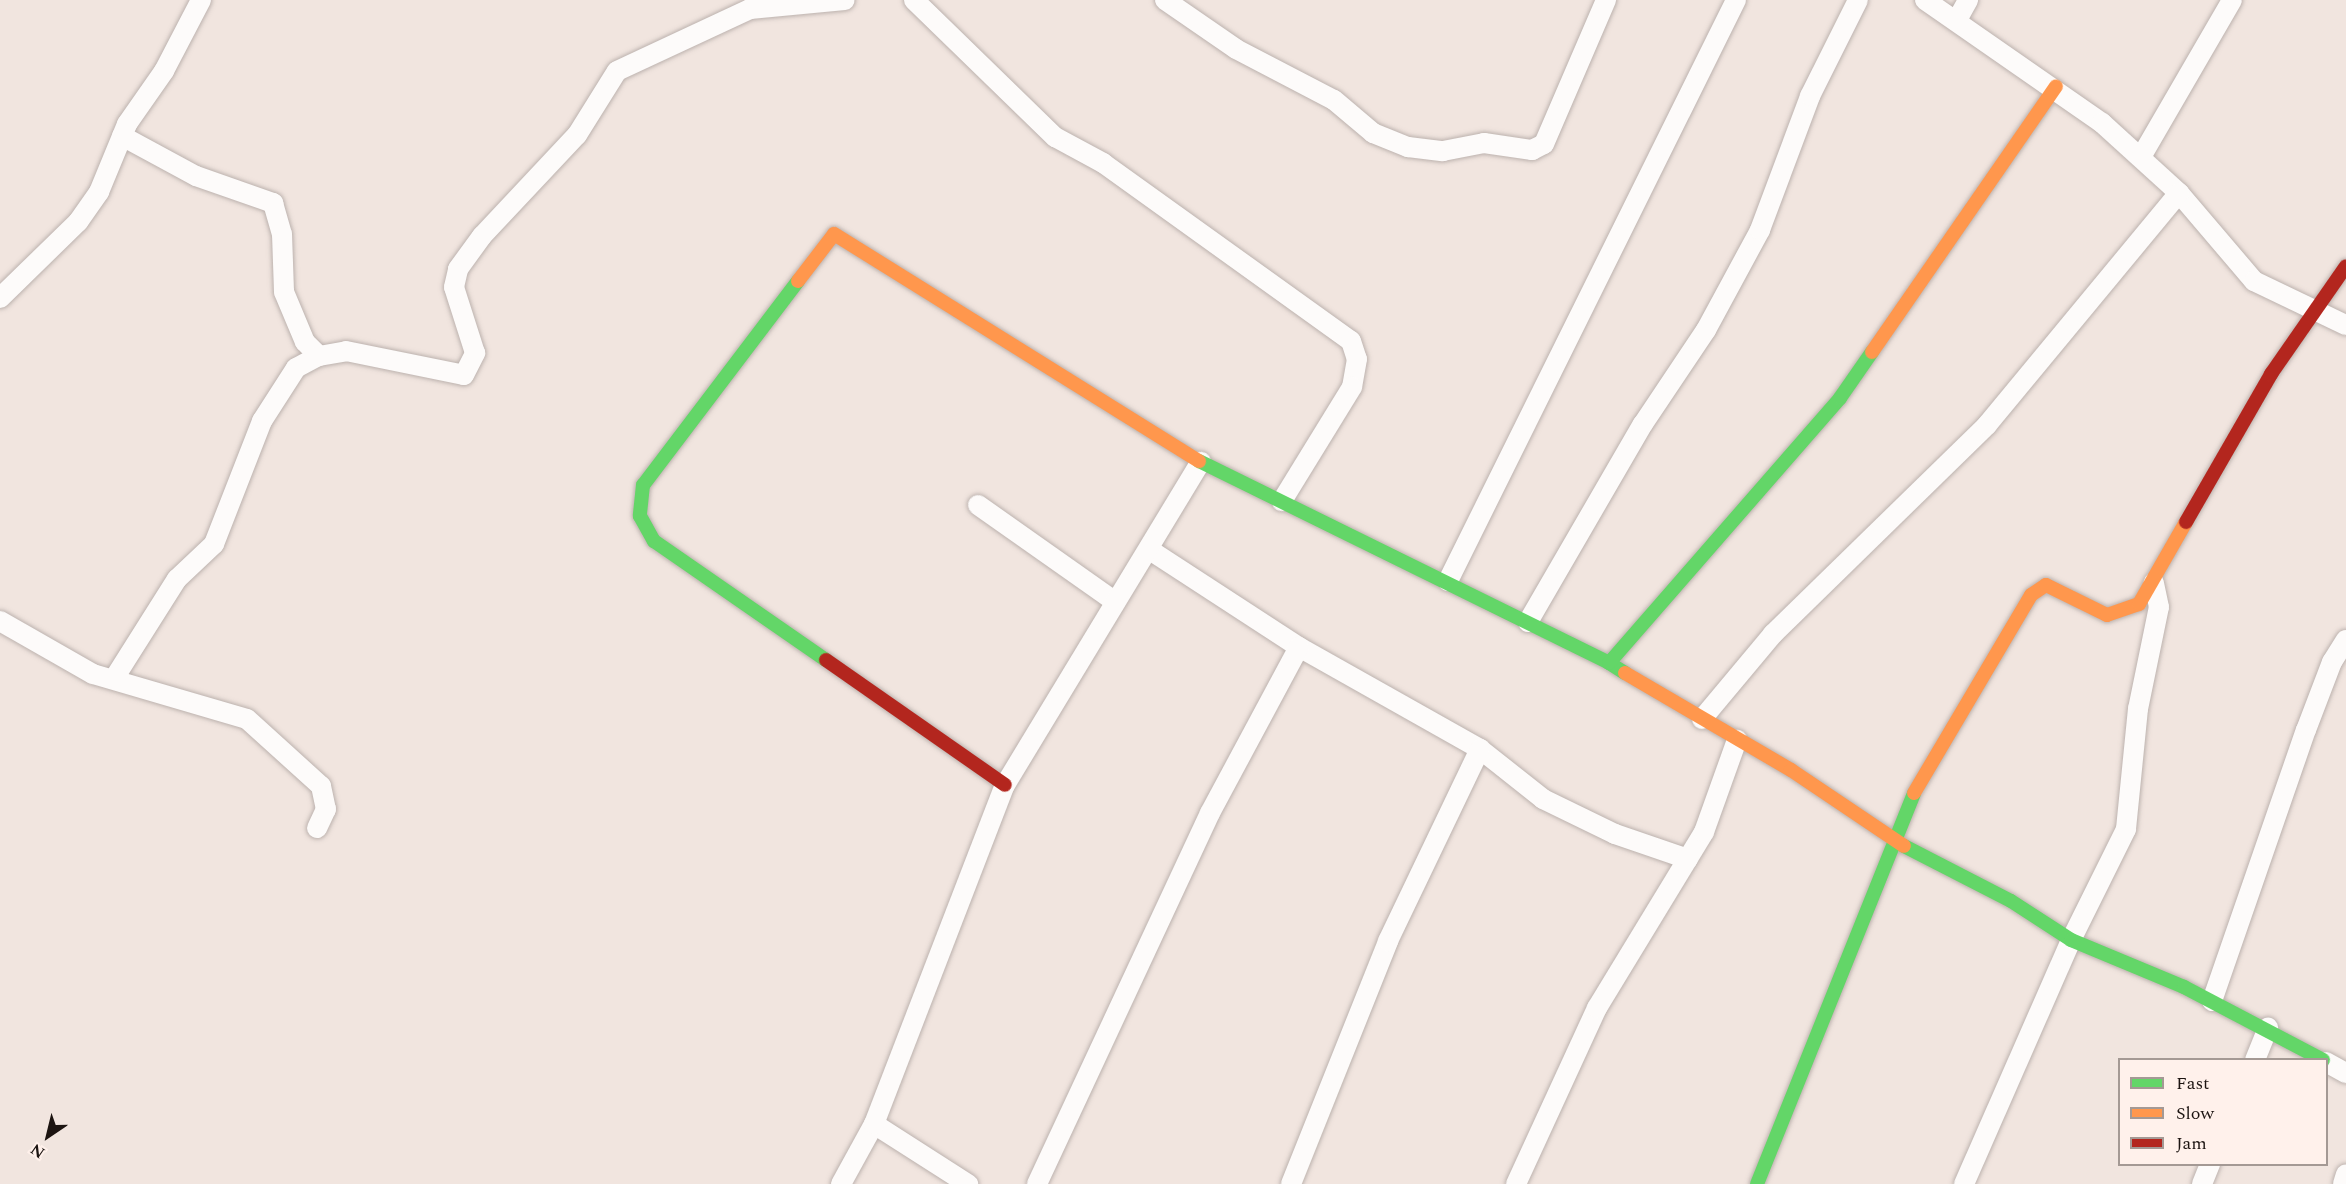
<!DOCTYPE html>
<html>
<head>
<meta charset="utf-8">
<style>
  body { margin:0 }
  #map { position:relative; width:2346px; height:1184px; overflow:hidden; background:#f1e5df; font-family:Spectral,serif }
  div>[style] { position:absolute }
  .roads { filter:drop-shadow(0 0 2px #bcb2ae) drop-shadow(0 0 2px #bcb2ae) }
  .street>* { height:20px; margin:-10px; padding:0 10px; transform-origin:10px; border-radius:10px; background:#fdfbfa }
  .fast>* { height:14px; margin:-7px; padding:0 7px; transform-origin:7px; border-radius:7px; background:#63d668 }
  .slow>* { height:14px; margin:-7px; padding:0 7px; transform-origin:7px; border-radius:7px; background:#ff974d }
  .jam>* { height:14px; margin:-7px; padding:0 7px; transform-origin:7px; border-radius:7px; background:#b3261e }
  span { translate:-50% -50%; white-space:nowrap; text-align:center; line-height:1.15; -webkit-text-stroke:6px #fff1eb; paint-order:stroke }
  .legend { position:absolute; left:2118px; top:1058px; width:210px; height:108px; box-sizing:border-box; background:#fff1eb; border:2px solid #a49994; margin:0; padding:8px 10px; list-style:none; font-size:18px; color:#1c1411 }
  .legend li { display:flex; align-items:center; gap:12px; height:30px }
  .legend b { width:30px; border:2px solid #a49994 }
  .north { position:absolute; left:18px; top:1106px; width:60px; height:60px; -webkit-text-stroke:4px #fff1eb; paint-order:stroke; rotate:215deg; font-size:16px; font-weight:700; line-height:24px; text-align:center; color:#1c1411 }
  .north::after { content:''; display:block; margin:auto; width:21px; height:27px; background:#1c1411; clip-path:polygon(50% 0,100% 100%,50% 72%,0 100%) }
</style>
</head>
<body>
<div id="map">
  <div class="roads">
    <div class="street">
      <div style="left:914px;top:0;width:197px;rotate:44.2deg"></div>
      <div style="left:1055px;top:137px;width:55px;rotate:28.4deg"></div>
      <div style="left:1103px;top:163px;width:305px;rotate:35.7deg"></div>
      <div style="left:1351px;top:341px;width:19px;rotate:72deg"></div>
      <div style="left:1357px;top:359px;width:28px;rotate:100deg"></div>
      <div style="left:1352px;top:387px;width:134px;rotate:121.6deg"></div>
      <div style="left:1165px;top:0;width:86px;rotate:34.6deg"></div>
      <div style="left:1236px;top:49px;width:110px;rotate:27.5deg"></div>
      <div style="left:1334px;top:100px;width:51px;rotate:40.2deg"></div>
      <div style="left:1373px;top:133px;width:38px;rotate:22deg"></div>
      <div style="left:1408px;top:147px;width:35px;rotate:7deg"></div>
      <div style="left:1443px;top:151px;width:42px;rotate:-11deg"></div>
      <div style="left:1484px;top:143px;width:49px;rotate:8.3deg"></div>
      <div style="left:1532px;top:150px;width:13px;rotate:-27deg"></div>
      <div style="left:1544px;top:144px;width:157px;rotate:-66.7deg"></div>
      <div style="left:1925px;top:0;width:216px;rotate:34.8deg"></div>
      <div style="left:2102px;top:123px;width:104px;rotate:42.3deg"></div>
      <div style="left:2179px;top:193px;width:116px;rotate:49.6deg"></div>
      <div style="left:2254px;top:281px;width:102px;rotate:25.6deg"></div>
      <div style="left:1957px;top:20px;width:23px;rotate:-61deg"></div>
      <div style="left:122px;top:136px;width:84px;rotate:28.4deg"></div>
      <div style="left:196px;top:176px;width:82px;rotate:19.3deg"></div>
      <div style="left:273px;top:203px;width:32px;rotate:74deg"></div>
      <div style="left:282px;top:234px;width:58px;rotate:88deg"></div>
      <div style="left:284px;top:292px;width:54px;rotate:67.2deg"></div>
      <div style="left:305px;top:342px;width:20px;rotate:45deg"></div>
      <div style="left:2141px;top:157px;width:181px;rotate:-59.9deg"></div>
      <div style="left:0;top:298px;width:109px;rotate:-44.3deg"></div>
      <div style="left:78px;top:222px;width:37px;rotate:-55deg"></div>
      <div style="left:99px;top:192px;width:74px;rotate:-67.6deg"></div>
      <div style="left:127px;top:124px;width:65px;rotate:-55.1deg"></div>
      <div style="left:164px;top:71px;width:80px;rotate:-62.5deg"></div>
      <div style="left:978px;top:505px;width:166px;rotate:35.2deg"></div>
      <div style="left:1150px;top:550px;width:178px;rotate:33.1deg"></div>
      <div style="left:1299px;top:647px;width:208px;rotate:29.4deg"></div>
      <div style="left:1480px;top:749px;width:80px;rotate:38.4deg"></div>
      <div style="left:1543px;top:799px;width:80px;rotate:25.9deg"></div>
      <div style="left:1615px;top:834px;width:77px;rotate:18.9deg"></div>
      <div style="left:1448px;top:581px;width:648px;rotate:-63.63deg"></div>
      <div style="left:0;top:621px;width:107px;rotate:29.7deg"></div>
      <div style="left:93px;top:674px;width:160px;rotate:16.3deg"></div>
      <div style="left:247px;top:719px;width:100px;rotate:42.2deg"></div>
      <div style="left:321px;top:786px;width:24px;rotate:78deg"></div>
      <div style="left:326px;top:809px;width:21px;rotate:115deg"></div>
      <div style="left:1528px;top:622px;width:229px;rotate:-59.9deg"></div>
      <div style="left:1643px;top:424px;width:113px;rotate:-56.2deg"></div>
      <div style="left:1706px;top:330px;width:114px;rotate:-61.6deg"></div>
      <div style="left:1760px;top:230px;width:143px;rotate:-69.5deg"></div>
      <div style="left:1810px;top:96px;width:107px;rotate:-63.4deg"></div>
      <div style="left:115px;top:677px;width:116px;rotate:-57.7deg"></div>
      <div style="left:177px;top:579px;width:51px;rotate:-43.4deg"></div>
      <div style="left:214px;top:544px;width:132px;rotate:-68.7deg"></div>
      <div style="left:262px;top:421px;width:63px;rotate:-57.3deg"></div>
      <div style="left:296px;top:368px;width:26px;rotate:-28deg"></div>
      <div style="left:319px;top:356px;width:27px;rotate:-10deg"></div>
      <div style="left:346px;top:351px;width:120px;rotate:11.5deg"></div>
      <div style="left:464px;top:375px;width:25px;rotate:-63deg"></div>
      <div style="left:475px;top:353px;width:69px;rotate:-107.7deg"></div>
      <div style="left:454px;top:287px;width:18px;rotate:-77deg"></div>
      <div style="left:458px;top:269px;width:41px;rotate:-54deg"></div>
      <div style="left:482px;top:236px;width:139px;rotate:-46.8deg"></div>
      <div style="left:577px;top:135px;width:75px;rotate:-58deg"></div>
      <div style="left:617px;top:71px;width:147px;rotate:-25deg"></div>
      <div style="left:750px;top:9px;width:95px;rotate:-5.4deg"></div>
      <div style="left:1702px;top:719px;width:111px;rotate:-50.1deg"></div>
      <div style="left:1773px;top:634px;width:299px;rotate:-44.3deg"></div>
      <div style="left:1987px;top:425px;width:301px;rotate:-50.4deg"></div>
      <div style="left:2212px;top:1001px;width:287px;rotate:-70.9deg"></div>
      <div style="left:2306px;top:730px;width:73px;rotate:-69.1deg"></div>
      <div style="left:2332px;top:662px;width:26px;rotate:-58deg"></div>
      <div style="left:2255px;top:1060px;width:35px;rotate:-68deg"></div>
      <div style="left:2326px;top:1062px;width:23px;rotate:29deg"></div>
      <div style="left:874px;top:1124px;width:112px;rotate:32.6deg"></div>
      <div style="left:841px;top:1184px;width:68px;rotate:-61.2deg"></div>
      <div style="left:874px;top:1124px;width:363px;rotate:-68.9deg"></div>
      <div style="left:1005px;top:785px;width:378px;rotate:-58.8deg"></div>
      <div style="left:1037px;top:1184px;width:409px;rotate:-65deg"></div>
      <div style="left:1210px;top:813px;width:188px;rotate:-61.8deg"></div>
      <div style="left:1291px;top:1184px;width:262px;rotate:-68.2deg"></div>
      <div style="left:1388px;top:941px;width:213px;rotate:-64.4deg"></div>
      <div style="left:1516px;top:1184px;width:194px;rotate:-65.3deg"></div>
      <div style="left:1597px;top:1008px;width:206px;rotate:-58.7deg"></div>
      <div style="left:1704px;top:832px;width:98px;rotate:-70.3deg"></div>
      <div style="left:1964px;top:1184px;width:266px;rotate:-66.3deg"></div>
      <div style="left:2071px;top:940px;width:124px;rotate:-63.6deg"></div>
      <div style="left:2126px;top:829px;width:121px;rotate:-84.3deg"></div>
      <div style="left:2138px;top:709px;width:104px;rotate:-78.4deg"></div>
      <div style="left:2159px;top:607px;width:25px;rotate:-102deg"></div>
      <div style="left:2202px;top:1184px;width:22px;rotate:-68deg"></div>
      <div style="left:2343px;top:1184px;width:10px;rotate:-73deg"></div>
    </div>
    <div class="fast">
      <div style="left:798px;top:281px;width:256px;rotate:127.2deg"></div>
      <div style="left:643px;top:485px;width:31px;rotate:96deg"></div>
      <div style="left:640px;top:516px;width:29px;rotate:61deg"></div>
      <div style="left:654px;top:541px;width:209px;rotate:34.7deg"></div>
      <div style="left:1199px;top:461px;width:457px;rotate:26.2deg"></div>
      <div style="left:1625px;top:673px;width:19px;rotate:-148deg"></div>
      <div style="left:1609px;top:663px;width:352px;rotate:-48.9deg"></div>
      <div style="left:1840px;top:398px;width:56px;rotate:-55.2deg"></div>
      <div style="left:1904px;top:846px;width:120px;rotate:27.2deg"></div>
      <div style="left:2011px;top:901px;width:72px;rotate:33deg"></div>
      <div style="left:2071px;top:940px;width:122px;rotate:22.6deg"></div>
      <div style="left:2184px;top:987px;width:157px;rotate:27.7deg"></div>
      <div style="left:1757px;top:1184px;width:421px;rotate:-68.1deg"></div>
    </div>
    <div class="slow">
      <div style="left:798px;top:281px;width:59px;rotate:-52.5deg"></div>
      <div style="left:834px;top:234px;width:430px;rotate:31.9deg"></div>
      <div style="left:1872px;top:352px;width:323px;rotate:-55.3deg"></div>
      <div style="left:1625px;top:673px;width:192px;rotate:30.3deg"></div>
      <div style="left:1791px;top:770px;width:136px;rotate:33.9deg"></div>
      <div style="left:1914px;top:793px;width:230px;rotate:-59.4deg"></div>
      <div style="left:2031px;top:595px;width:18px;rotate:-34deg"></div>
      <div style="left:2046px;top:585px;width:68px;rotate:26.2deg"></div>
      <div style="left:2107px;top:615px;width:34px;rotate:-19deg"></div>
      <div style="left:2139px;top:604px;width:95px;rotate:-60.2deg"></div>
    </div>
    <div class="jam">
      <div style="left:2186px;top:522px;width:171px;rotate:-60.1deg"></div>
      <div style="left:2271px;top:374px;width:131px;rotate:-55.2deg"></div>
      <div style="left:826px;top:660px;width:218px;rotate:34.9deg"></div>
    </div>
  </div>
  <ul class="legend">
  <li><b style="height:8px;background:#63d668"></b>Fast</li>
  <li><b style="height:8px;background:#ff974d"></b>Slow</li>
  <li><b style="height:8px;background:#b3261e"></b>Jam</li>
  </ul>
  <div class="north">N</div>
</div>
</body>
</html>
